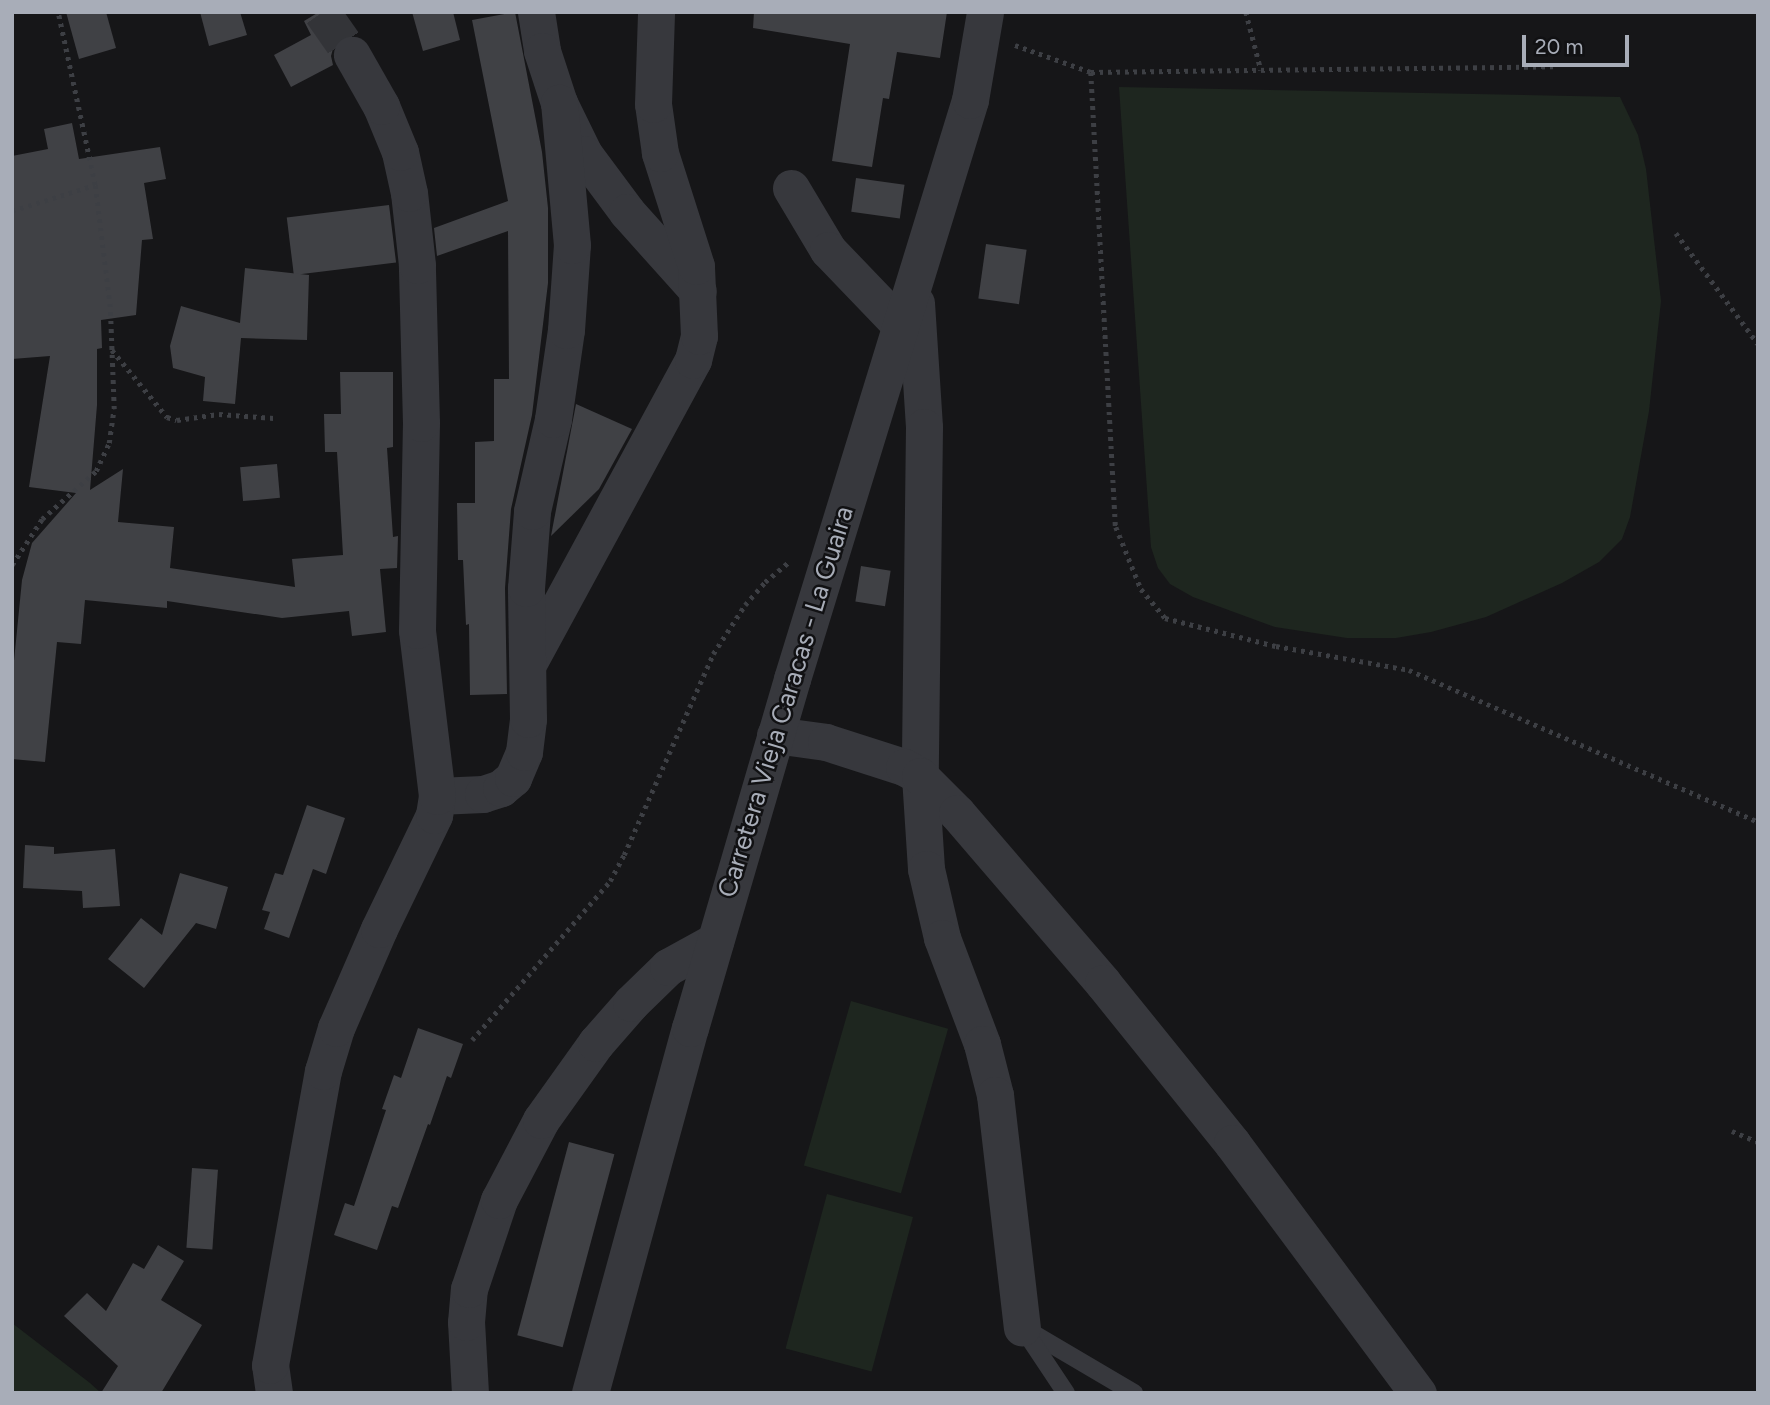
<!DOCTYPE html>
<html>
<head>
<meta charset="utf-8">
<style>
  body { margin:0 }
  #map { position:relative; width:1770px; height:1405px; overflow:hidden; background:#161618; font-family:Figtree,sans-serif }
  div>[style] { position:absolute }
  .green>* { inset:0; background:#1e261f; transform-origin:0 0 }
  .building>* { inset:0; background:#404145; transform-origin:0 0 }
  .street-tunnel>* { height:37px; margin-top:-18.5px; transform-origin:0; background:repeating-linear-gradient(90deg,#333438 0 37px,transparent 0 55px) }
  .path>* { height:4.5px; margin-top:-2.25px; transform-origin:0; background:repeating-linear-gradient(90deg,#3d3f44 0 3.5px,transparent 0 8.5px) }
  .lane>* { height:18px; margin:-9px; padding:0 9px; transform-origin:9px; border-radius:9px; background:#37383d }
  .street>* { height:37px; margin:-18.5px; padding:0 18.5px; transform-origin:18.5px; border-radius:18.5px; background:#37383d }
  span { translate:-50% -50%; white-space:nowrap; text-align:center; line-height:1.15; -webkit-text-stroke:5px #111113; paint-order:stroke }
  .street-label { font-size:26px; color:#a8adb8 }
  .frame { position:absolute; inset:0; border:14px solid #a8adb8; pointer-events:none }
  .scale { position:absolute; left:1522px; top:35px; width:107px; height:32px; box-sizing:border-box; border:4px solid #a8adb8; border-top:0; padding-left:9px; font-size:21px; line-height:24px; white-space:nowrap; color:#a8adb8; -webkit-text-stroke:5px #111113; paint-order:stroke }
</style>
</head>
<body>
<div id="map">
  <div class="green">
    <div style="clip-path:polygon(1119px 87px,1620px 97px,1638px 135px,1646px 169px,1661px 301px,1649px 411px,1630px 517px,1622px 539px,1599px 562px,1562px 583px,1486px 617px,1431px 632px,1396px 638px,1347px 638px,1275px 627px,1193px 597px,1170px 584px,1158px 568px,1151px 547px)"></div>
    <div style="left:851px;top:1001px;width:101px;height:171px;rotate:16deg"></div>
    <div style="left:827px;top:1194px;width:89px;height:160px;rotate:15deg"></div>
    <div style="clip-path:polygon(12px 1323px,90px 1383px,101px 1393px,12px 1393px)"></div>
  </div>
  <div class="building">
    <div style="clip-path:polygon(66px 12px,106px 12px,116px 48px,79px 59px)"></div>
    <div style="clip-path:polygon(200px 12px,240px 12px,247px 35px,209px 46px)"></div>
    <div style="clip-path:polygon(319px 12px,339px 12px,351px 34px,341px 37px,334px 45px,331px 56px,333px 65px,291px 87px,274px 55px,311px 35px,304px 21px)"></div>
    <div style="clip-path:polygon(412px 12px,453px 12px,460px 40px,423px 51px)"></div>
    <div style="clip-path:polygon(515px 12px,542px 152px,548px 208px,548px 283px,532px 415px,511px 509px,505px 588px,507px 694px,470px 695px,469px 624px,466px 625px,463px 560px,458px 560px,457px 503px,475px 503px,475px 442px,494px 441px,494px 379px,509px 379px,508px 231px,437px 256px,434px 228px,508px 201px,472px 20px)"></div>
    <div style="clip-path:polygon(754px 12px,947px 12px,940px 58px,897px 52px,889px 99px,883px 98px,872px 167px,832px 161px,850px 44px,753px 28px)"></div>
    <div style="clip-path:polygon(72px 123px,79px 159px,160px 147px,166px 179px,144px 183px,153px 239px,142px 240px,136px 315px,101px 320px,102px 348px,97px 349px,97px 405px,90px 490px,123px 469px,118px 522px,174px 527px,170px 568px,295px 587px,292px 559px,343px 555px,337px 452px,325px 452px,324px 414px,341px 414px,340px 372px,393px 372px,393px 447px,387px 448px,393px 537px,398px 536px,397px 568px,380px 569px,386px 632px,352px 636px,349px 611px,282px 618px,167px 601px,167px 608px,85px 600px,81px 644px,57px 642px,45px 762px,12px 759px,12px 681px,22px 580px,32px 543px,76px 493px,29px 487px,50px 356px,12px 359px,12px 156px,48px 149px,44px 129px)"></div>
    <div style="left:856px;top:178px;width:49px;height:34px;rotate:8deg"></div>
    <div style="left:389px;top:205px;width:58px;height:103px;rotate:83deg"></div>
    <div style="left:986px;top:244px;width:41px;height:55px;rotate:8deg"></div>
    <div style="clip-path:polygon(245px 268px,309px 275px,307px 340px,241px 338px,235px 404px,203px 401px,205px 377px,173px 368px,170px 346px,181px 306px,240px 323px)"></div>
    <div style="clip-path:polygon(576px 404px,632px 429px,599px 489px,551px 536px)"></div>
    <div style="left:277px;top:464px;width:34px;height:37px;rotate:85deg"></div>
    <div style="left:861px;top:566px;width:30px;height:36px;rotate:9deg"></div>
    <div style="clip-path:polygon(307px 805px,345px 818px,326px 874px,313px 869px,289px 938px,264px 929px,270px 912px,262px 910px,275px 873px,283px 875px)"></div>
    <div style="clip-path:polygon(25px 845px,54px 847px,54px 854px,115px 849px,120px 906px,83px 908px,82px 891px,23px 888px)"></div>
    <div style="clip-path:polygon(180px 873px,228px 887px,216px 929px,196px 923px,144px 988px,108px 959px,141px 918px,162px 935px)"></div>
    <div style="clip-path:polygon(418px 1028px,463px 1044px,451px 1078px,447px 1076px,430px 1125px,428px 1124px,398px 1208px,392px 1206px,377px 1250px,334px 1235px,345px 1203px,354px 1206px,386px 1110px,382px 1109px,394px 1075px,401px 1078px)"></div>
    <div style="left:569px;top:1142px;width:47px;height:200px;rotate:15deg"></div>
    <div style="left:192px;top:1168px;width:26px;height:80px;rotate:4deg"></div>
    <div style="clip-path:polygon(158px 1245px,184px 1261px,161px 1300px,202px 1325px,161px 1393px,101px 1393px,118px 1366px,64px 1316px,87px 1293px,106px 1311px,133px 1263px,144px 1269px)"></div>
  </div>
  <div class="street-tunnel">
    <div style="left:322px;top:12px;width:52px;rotate:55.1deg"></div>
  </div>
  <div class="path">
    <div style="left:1246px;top:12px;width:60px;rotate:75.5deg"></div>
    <div style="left:1015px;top:45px;width:81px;rotate:19.6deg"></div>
    <div style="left:1091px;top:72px;width:462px;rotate:-0.7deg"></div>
    <div style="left:1091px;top:72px;width:456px;rotate:86.9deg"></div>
    <div style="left:1116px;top:527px;width:67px;rotate:68deg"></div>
    <div style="left:1141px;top:589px;width:38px;rotate:50deg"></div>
    <div style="left:1165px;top:618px;width:114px;rotate:14.2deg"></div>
    <div style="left:1276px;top:646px;width:135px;rotate:10.2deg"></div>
    <div style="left:1409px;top:670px;width:381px;rotate:23.5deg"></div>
    <div style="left:12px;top:211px;width:87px;rotate:-17.4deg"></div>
    <div style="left:1676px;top:233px;width:138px;rotate:53.5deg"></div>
    <div style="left:112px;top:350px;width:87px;rotate:50.6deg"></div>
    <div style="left:167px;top:417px;width:10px;rotate:17deg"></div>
    <div style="left:177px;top:420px;width:42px;rotate:-8.1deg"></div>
    <div style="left:219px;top:414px;width:55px;rotate:4.2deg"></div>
    <div style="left:12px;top:565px;width:55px;rotate:-56.9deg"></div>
    <div style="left:42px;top:519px;width:72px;rotate:-41.6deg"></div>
    <div style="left:96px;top:471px;width:31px;rotate:-65deg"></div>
    <div style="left:109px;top:443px;width:34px;rotate:-82deg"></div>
    <div style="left:114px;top:409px;width:102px;rotate:-92.2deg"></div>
    <div style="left:110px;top:307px;width:123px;rotate:-97deg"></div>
    <div style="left:95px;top:185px;width:177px;rotate:-102.1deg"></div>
    <div style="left:472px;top:1040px;width:211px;rotate:-49deg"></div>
    <div style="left:610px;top:881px;width:30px;rotate:-62deg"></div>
    <div style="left:624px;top:855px;width:220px;rotate:-66.1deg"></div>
    <div style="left:713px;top:654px;width:59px;rotate:-56.9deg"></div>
    <div style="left:745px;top:605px;width:30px;rotate:-49deg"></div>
    <div style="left:765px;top:582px;width:31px;rotate:-40deg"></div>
    <div style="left:1732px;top:1131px;width:28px;rotate:23deg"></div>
  </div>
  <div class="lane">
    <div style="left:1022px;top:1327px;width:130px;rotate:30.5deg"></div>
    <div style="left:1026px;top:1333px;width:72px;rotate:56.3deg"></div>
  </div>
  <div class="street">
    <div style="left:536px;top:12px;width:39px;rotate:81deg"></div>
    <div style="left:542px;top:51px;width:55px;rotate:71.9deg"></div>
    <div style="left:559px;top:103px;width:57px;rotate:63.9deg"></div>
    <div style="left:584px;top:154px;width:72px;rotate:53.4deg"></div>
    <div style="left:627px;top:212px;width:106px;rotate:48.1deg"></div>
    <div style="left:791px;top:188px;width:72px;rotate:59.2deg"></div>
    <div style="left:828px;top:250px;width:104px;rotate:46.2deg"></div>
    <div style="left:916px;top:303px;width:124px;rotate:86.3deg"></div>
    <div style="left:924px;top:427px;width:349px;rotate:90.7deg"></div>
    <div style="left:920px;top:776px;width:93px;rotate:86.3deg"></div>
    <div style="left:926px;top:869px;width:71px;rotate:76.9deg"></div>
    <div style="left:942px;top:938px;width:113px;rotate:69.3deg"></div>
    <div style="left:982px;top:1044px;width:53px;rotate:75.7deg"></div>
    <div style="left:995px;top:1095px;width:234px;rotate:83.4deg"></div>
    <div style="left:529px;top:662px;width:344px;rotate:-61.5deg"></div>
    <div style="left:693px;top:360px;width:25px;rotate:-76deg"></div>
    <div style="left:699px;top:336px;width:70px;rotate:-92.5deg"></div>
    <div style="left:696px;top:266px;width:119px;rotate:-107.7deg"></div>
    <div style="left:660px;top:153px;width:49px;rotate:-98.1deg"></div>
    <div style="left:653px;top:104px;width:92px;rotate:-88.1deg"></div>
    <div style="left:775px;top:735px;width:51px;rotate:7.8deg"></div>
    <div style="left:826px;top:742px;width:82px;rotate:17.8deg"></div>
    <div style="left:904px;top:767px;width:18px;rotate:29deg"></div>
    <div style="left:920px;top:776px;width:52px;rotate:45deg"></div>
    <div style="left:957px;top:813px;width:224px;rotate:49.3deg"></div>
    <div style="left:1103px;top:983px;width:206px;rotate:51.1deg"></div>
    <div style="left:1232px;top:1143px;width:312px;rotate:53.4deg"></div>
    <div style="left:437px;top:796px;width:46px;rotate:-2.5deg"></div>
    <div style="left:483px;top:794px;width:19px;rotate:-18deg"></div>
    <div style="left:501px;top:788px;width:16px;rotate:-40deg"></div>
    <div style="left:513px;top:778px;width:28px;rotate:-67deg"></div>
    <div style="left:524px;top:752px;width:33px;rotate:-83deg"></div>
    <div style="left:528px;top:719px;width:131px;rotate:-90.9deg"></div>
    <div style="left:526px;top:588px;width:77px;rotate:-85.5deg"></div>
    <div style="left:532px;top:511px;width:94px;rotate:-77.1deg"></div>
    <div style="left:553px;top:419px;width:90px;rotate:-81.7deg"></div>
    <div style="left:566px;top:330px;width:85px;rotate:-86deg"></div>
    <div style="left:572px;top:245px;width:143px;rotate:-95.2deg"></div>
    <div style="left:274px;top:1393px;width:28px;rotate:-98deg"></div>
    <div style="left:270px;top:1365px;width:299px;rotate:-79.8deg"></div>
    <div style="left:323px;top:1071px;width:45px;rotate:-73.2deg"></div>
    <div style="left:336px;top:1028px;width:108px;rotate:-66.5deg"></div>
    <div style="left:379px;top:929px;width:127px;rotate:-64.2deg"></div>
    <div style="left:434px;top:815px;width:19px;rotate:-81deg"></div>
    <div style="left:437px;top:796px;width:167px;rotate:-96.9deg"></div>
    <div style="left:417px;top:630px;width:207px;rotate:-88.9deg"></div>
    <div style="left:421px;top:423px;width:158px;rotate:-91.5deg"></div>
    <div style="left:417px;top:265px;width:72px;rotate:-96.3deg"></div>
    <div style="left:409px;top:193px;width:42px;rotate:-102.4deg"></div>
    <div style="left:400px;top:152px;width:50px;rotate:-112.4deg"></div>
    <div style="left:381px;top:106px;width:59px;rotate:-119.6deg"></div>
    <div style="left:470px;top:1393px;width:71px;rotate:-93.2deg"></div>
    <div style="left:466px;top:1322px;width:33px;rotate:-85deg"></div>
    <div style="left:469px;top:1289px;width:94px;rotate:-71.4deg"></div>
    <div style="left:499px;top:1200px;width:90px;rotate:-62.3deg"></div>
    <div style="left:541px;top:1120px;width:95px;rotate:-54.5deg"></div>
    <div style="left:596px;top:1043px;width:53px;rotate:-48.8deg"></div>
    <div style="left:631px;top:1003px;width:52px;rotate:-44.2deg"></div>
    <div style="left:668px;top:967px;width:54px;rotate:-29deg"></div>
    <div style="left:590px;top:1393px;width:378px;rotate:-74.7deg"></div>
    <div style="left:690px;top:1028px;width:364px;rotate:-73.7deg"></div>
    <div style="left:792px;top:679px;width:606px;rotate:-72.91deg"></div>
    <div style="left:970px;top:100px;width:89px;rotate:-80.3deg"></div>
  </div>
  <div class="street-label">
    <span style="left:786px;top:702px;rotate:-73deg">Carretera Vieja Caracas - La Guaira</span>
  </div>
  <div class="frame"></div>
  <div class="scale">20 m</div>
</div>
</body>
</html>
